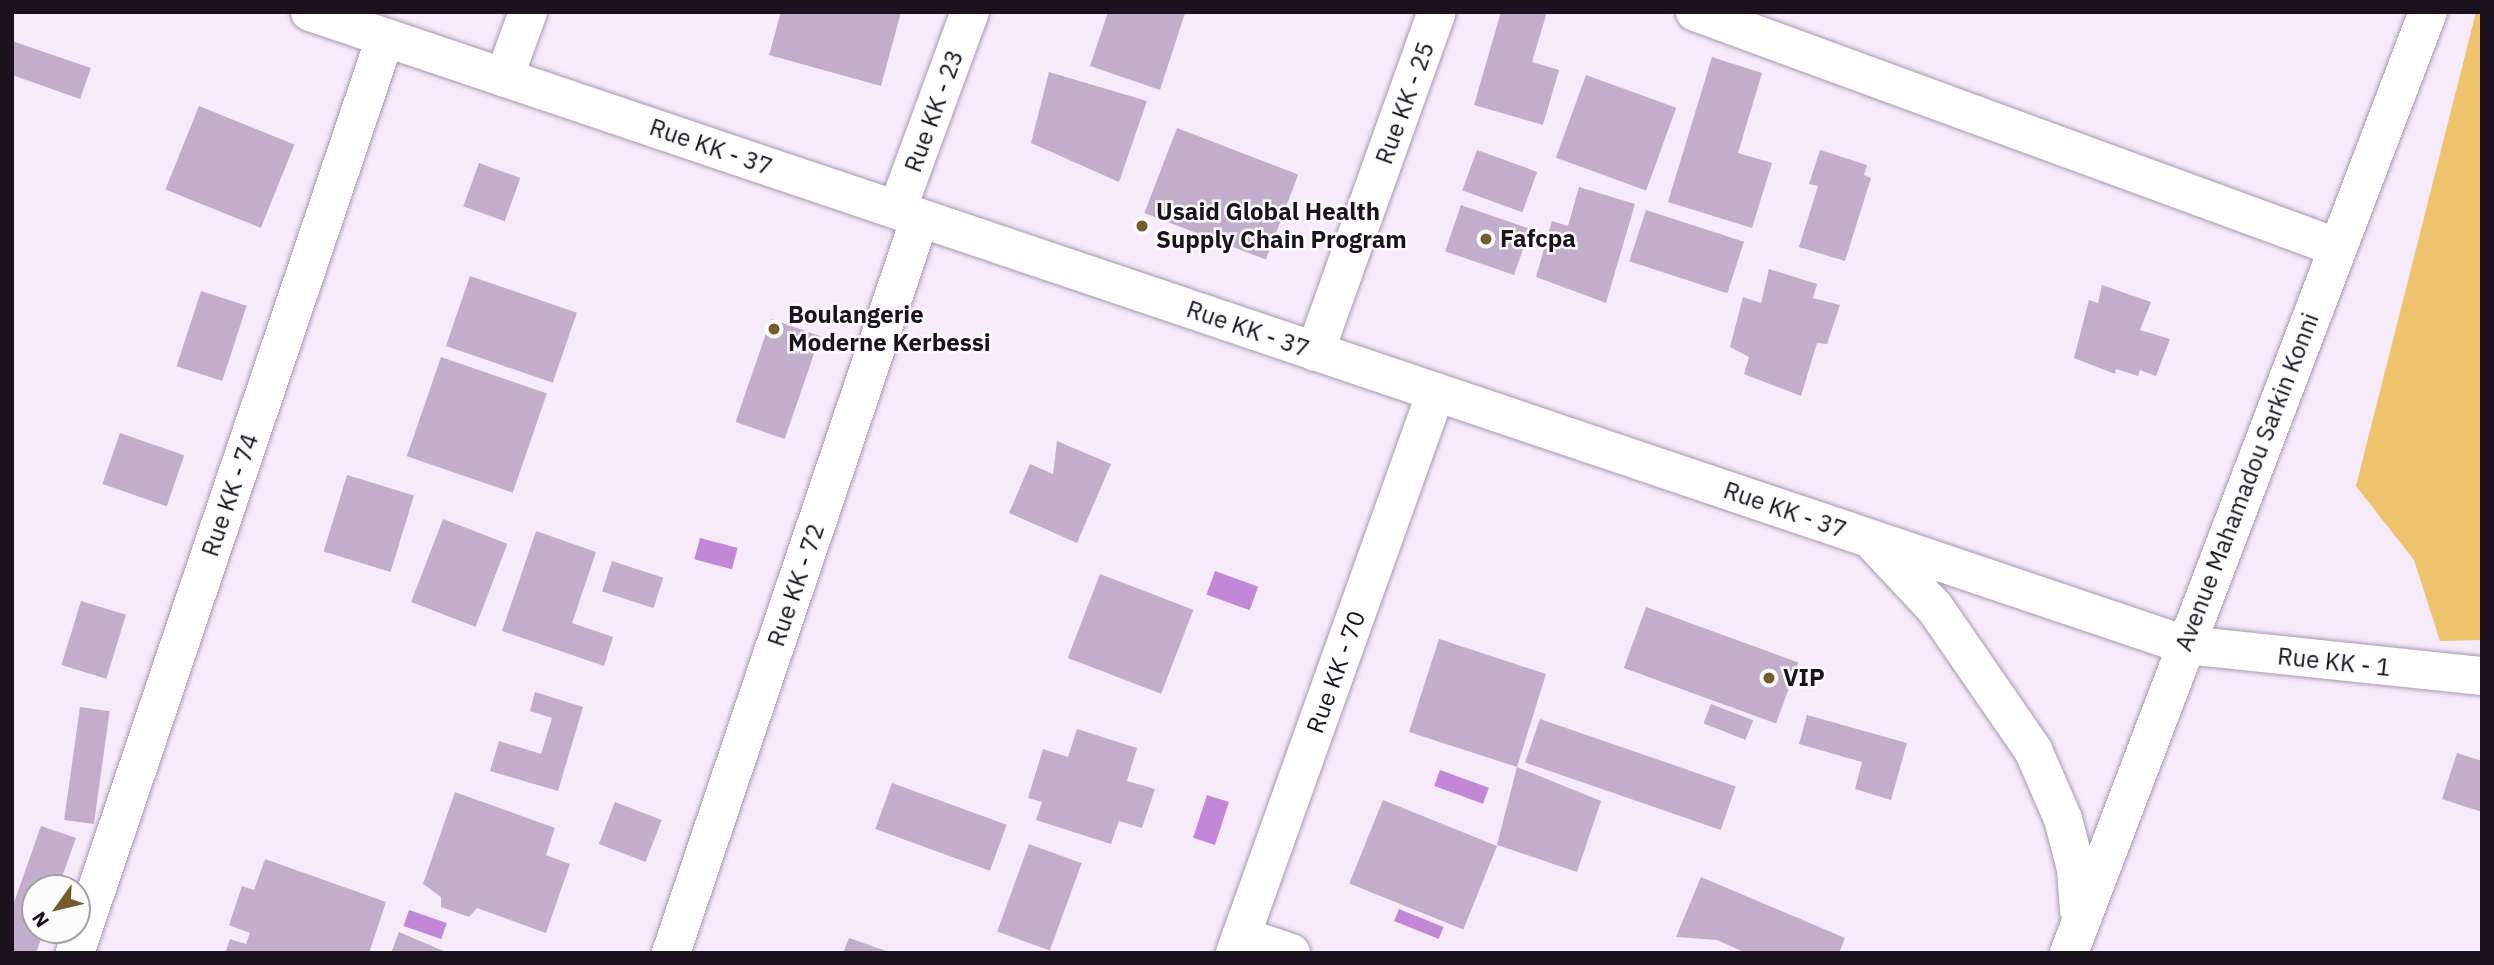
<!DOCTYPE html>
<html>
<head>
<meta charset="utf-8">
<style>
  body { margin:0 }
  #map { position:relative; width:2494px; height:965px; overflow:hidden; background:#f6eafb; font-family:"IBM Plex Sans",sans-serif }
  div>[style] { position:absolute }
  .green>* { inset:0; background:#eec36d }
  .water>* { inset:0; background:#c288d7; transform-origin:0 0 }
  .building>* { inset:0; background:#c2aeca; transform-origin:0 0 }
  .roads { filter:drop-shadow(0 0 2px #aa96b2) drop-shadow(0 0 2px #aa96b2) }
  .minor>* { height:38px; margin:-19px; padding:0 19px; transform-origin:19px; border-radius:19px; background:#fff }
  .dots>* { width:19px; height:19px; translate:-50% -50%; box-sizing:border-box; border:4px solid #fcfcfc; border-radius:50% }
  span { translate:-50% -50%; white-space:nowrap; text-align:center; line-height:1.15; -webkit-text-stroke:5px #fcfcfc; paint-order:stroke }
  .street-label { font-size:24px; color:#1a131d }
  .poi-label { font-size:24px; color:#1a131d; font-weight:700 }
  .left { translate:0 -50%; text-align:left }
  .frame { position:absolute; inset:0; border:14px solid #1a131d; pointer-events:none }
  .north { position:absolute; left:21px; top:874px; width:70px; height:70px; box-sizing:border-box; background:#fcfcfc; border:2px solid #a29fa3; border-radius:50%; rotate:236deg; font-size:19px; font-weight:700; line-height:28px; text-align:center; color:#1a131d }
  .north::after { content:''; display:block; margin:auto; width:24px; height:32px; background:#745c2d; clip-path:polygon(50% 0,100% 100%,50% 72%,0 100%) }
</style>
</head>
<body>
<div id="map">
  <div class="green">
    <div style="clip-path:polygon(2476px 12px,2482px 12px,2482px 640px,2440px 641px,2414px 560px,2356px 486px)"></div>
  </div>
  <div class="water">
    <div style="left:700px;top:538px;width:39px;height:22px;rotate:15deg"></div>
    <div style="left:1215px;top:571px;width:46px;height:25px;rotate:20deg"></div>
    <div style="left:1440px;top:770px;width:52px;height:17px;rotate:20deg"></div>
    <div style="left:1207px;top:795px;width:23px;height:45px;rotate:18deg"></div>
    <div style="left:1399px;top:909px;width:48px;height:13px;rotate:22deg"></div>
    <div style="left:409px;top:910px;width:40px;height:17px;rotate:19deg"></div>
  </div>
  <div class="building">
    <div style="clip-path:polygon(781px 12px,901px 12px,881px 86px,769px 55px)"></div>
    <div style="clip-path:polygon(1108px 12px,1185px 13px,1160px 90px,1090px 66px)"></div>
    <div style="clip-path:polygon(1501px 12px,1547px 12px,1532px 62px,1559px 70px,1543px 125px,1474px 105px)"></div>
    <div style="clip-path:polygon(12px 41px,91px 68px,80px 99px,12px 75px)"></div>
    <div style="clip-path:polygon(1712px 57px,1762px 73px,1738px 153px,1772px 163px,1752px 228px,1668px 202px)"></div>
    <div style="clip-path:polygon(1049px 72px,1147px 101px,1119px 182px,1031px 143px)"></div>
    <div style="left:1586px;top:75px;width:96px;height:88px;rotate:20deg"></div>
    <div style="left:199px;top:106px;width:103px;height:90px;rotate:22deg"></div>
    <div style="left:1177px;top:128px;width:130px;height:91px;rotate:21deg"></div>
    <div style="left:1477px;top:150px;width:64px;height:43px;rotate:20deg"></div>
    <div style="clip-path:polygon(1820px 150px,1867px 165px,1864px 175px,1871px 178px,1845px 261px,1799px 247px,1818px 186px,1809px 184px)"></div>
    <div style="left:479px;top:163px;width:44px;height:46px;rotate:20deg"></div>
    <div style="clip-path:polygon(1579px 187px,1635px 204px,1606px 303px,1536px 277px,1552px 221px,1568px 226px)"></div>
    <div style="left:1461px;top:205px;width:73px;height:49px;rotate:19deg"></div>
    <div style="left:1646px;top:210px;width:103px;height:54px;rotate:18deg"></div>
    <div style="clip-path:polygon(1769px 269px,1817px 284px,1813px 298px,1840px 305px,1827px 344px,1817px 343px,1801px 396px,1744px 374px,1749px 357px,1730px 347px,1743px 297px,1761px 303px)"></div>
    <div style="left:470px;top:276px;width:113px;height:74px;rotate:19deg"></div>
    <div style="clip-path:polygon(2102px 285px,2151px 302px,2140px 330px,2170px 339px,2156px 376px,2140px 370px,2138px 376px,2116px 369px,2115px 374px,2074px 358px,2089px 300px,2098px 303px)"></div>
    <div style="left:201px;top:291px;width:48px;height:79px;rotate:18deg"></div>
    <div style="left:771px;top:319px;width:52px;height:109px;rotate:19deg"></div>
    <div style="left:441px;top:357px;width:112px;height:105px;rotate:19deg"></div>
    <div style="left:120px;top:433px;width:68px;height:54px;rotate:19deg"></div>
    <div style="clip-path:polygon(1057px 441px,1111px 464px,1077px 543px,1009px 513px,1030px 464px,1053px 474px)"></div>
    <div style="left:347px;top:475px;width:70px;height:80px;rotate:17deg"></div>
    <div style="left:443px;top:519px;width:69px;height:89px;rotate:21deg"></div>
    <div style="clip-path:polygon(536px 531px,596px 552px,572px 623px,613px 637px,604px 666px,502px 631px)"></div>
    <div style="left:612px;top:561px;width:54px;height:32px;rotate:18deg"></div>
    <div style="left:1100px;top:574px;width:100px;height:90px;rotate:21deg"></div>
    <div style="left:81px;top:601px;width:47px;height:67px;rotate:17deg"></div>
    <div style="left:1646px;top:607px;width:162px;height:65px;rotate:20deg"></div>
    <div style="clip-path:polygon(1439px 639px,1546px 674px,1517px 767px,1601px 801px,1577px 872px,1497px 845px,1517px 767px,1409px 732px)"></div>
    <div style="clip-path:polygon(535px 692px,583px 707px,558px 791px,490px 771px,499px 741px,541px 754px,552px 718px,530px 711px)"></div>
    <div style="left:1711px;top:704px;width:45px;height:21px;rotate:21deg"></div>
    <div style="left:80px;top:707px;width:30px;height:114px;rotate:8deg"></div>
    <div style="clip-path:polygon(1807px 715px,1907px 743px,1891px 800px,1855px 789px,1862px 762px,1799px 744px)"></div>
    <div style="left:1540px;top:719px;width:207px;height:46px;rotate:19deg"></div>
    <div style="clip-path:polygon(1077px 729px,1137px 748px,1127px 781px,1155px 789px,1142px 828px,1119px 821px,1111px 844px,1036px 820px,1042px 802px,1028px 798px,1043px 749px,1068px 757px)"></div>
    <div style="clip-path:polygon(2457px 753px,2482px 761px,2482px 812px,2442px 799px)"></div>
    <div style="left:892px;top:783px;width:122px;height:49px;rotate:20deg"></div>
    <div style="clip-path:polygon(455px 792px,555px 828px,546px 855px,570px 864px,546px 933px,477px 908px,469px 917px,441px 907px,441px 897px,423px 884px)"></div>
    <div style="left:1383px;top:800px;width:123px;height:90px;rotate:22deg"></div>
    <div style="left:615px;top:802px;width:50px;height:45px;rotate:21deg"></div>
    <div style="clip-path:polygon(41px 826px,76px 838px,58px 888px,35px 888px,35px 930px,44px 930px,36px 953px,12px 953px,12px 908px)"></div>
    <div style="left:1029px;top:844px;width:56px;height:93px;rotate:20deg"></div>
    <div style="clip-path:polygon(265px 859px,386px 902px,369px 953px,225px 953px,230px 939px,246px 944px,250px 933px,229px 925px,242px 886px,254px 890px)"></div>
    <div style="clip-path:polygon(1701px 877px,1845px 938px,1839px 953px,1746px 953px,1717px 940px,1676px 937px)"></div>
    <div style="clip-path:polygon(399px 932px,448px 953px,391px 953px)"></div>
    <div style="clip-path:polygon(849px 938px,889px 952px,889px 953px,843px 953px)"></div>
  </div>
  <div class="roads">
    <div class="minor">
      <div style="left:310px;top:12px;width:1980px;rotate:18.65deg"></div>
      <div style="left:2186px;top:645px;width:298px;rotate:6deg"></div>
      <div style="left:1695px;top:12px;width:683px;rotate:20.13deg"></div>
      <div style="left:504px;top:78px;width:70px;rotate:-70deg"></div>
      <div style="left:897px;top:210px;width:211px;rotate:-69.8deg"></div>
      <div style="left:1315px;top:352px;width:361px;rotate:-70.3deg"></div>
      <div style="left:1874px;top:543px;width:89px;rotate:46.8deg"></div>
      <div style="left:1935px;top:608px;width:173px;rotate:55.4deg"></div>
      <div style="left:2033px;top:750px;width:75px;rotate:66.5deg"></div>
      <div style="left:2063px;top:819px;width:52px;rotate:75.4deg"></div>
      <div style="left:2076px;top:869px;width:41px;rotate:85.8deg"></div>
      <div style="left:1241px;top:936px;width:53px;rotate:18.8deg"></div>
      <div style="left:75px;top:953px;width:966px;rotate:-71.28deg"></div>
      <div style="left:671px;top:953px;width:776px;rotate:-71.28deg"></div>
      <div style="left:1235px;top:953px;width:596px;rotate:-70.29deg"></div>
      <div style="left:2069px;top:953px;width:1007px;rotate:-69.12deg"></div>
    </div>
  </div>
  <div class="dots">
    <div style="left:1142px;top:226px;background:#745c2d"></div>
    <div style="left:1486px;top:239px;background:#745c2d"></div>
    <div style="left:774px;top:329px;background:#745c2d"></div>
    <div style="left:1769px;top:678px;background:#745c2d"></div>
  </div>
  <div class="street-label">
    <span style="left:1405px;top:103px;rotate:-70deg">Rue KK - 25</span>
    <span style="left:934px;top:111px;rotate:-70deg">Rue KK - 23</span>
    <span style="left:711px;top:147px;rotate:19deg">Rue KK - 37</span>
    <span style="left:1248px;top:329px;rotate:19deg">Rue KK - 37</span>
    <span style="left:2247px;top:482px;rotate:-69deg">Avenue Mahamadou Sarkin Konni</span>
    <span style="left:230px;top:495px;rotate:-71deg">Rue KK - 74</span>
    <span style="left:1785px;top:510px;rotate:19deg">Rue KK - 37</span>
    <span style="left:796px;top:585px;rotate:-71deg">Rue KK - 72</span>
    <span style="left:2334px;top:662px;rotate:6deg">Rue KK - 1</span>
    <span style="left:1336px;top:672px;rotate:-70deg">Rue KK - 70</span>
  </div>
  <div class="poi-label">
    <span class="left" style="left:1156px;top:226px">Usaid Global Health<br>Supply Chain Program</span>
    <span class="left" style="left:1500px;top:239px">Fafcpa</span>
    <span class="left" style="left:788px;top:329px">Boulangerie<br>Moderne Kerbessi</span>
    <span class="left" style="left:1783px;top:678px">VIP</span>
  </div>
  <div class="frame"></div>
  <div class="north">N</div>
</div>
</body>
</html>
